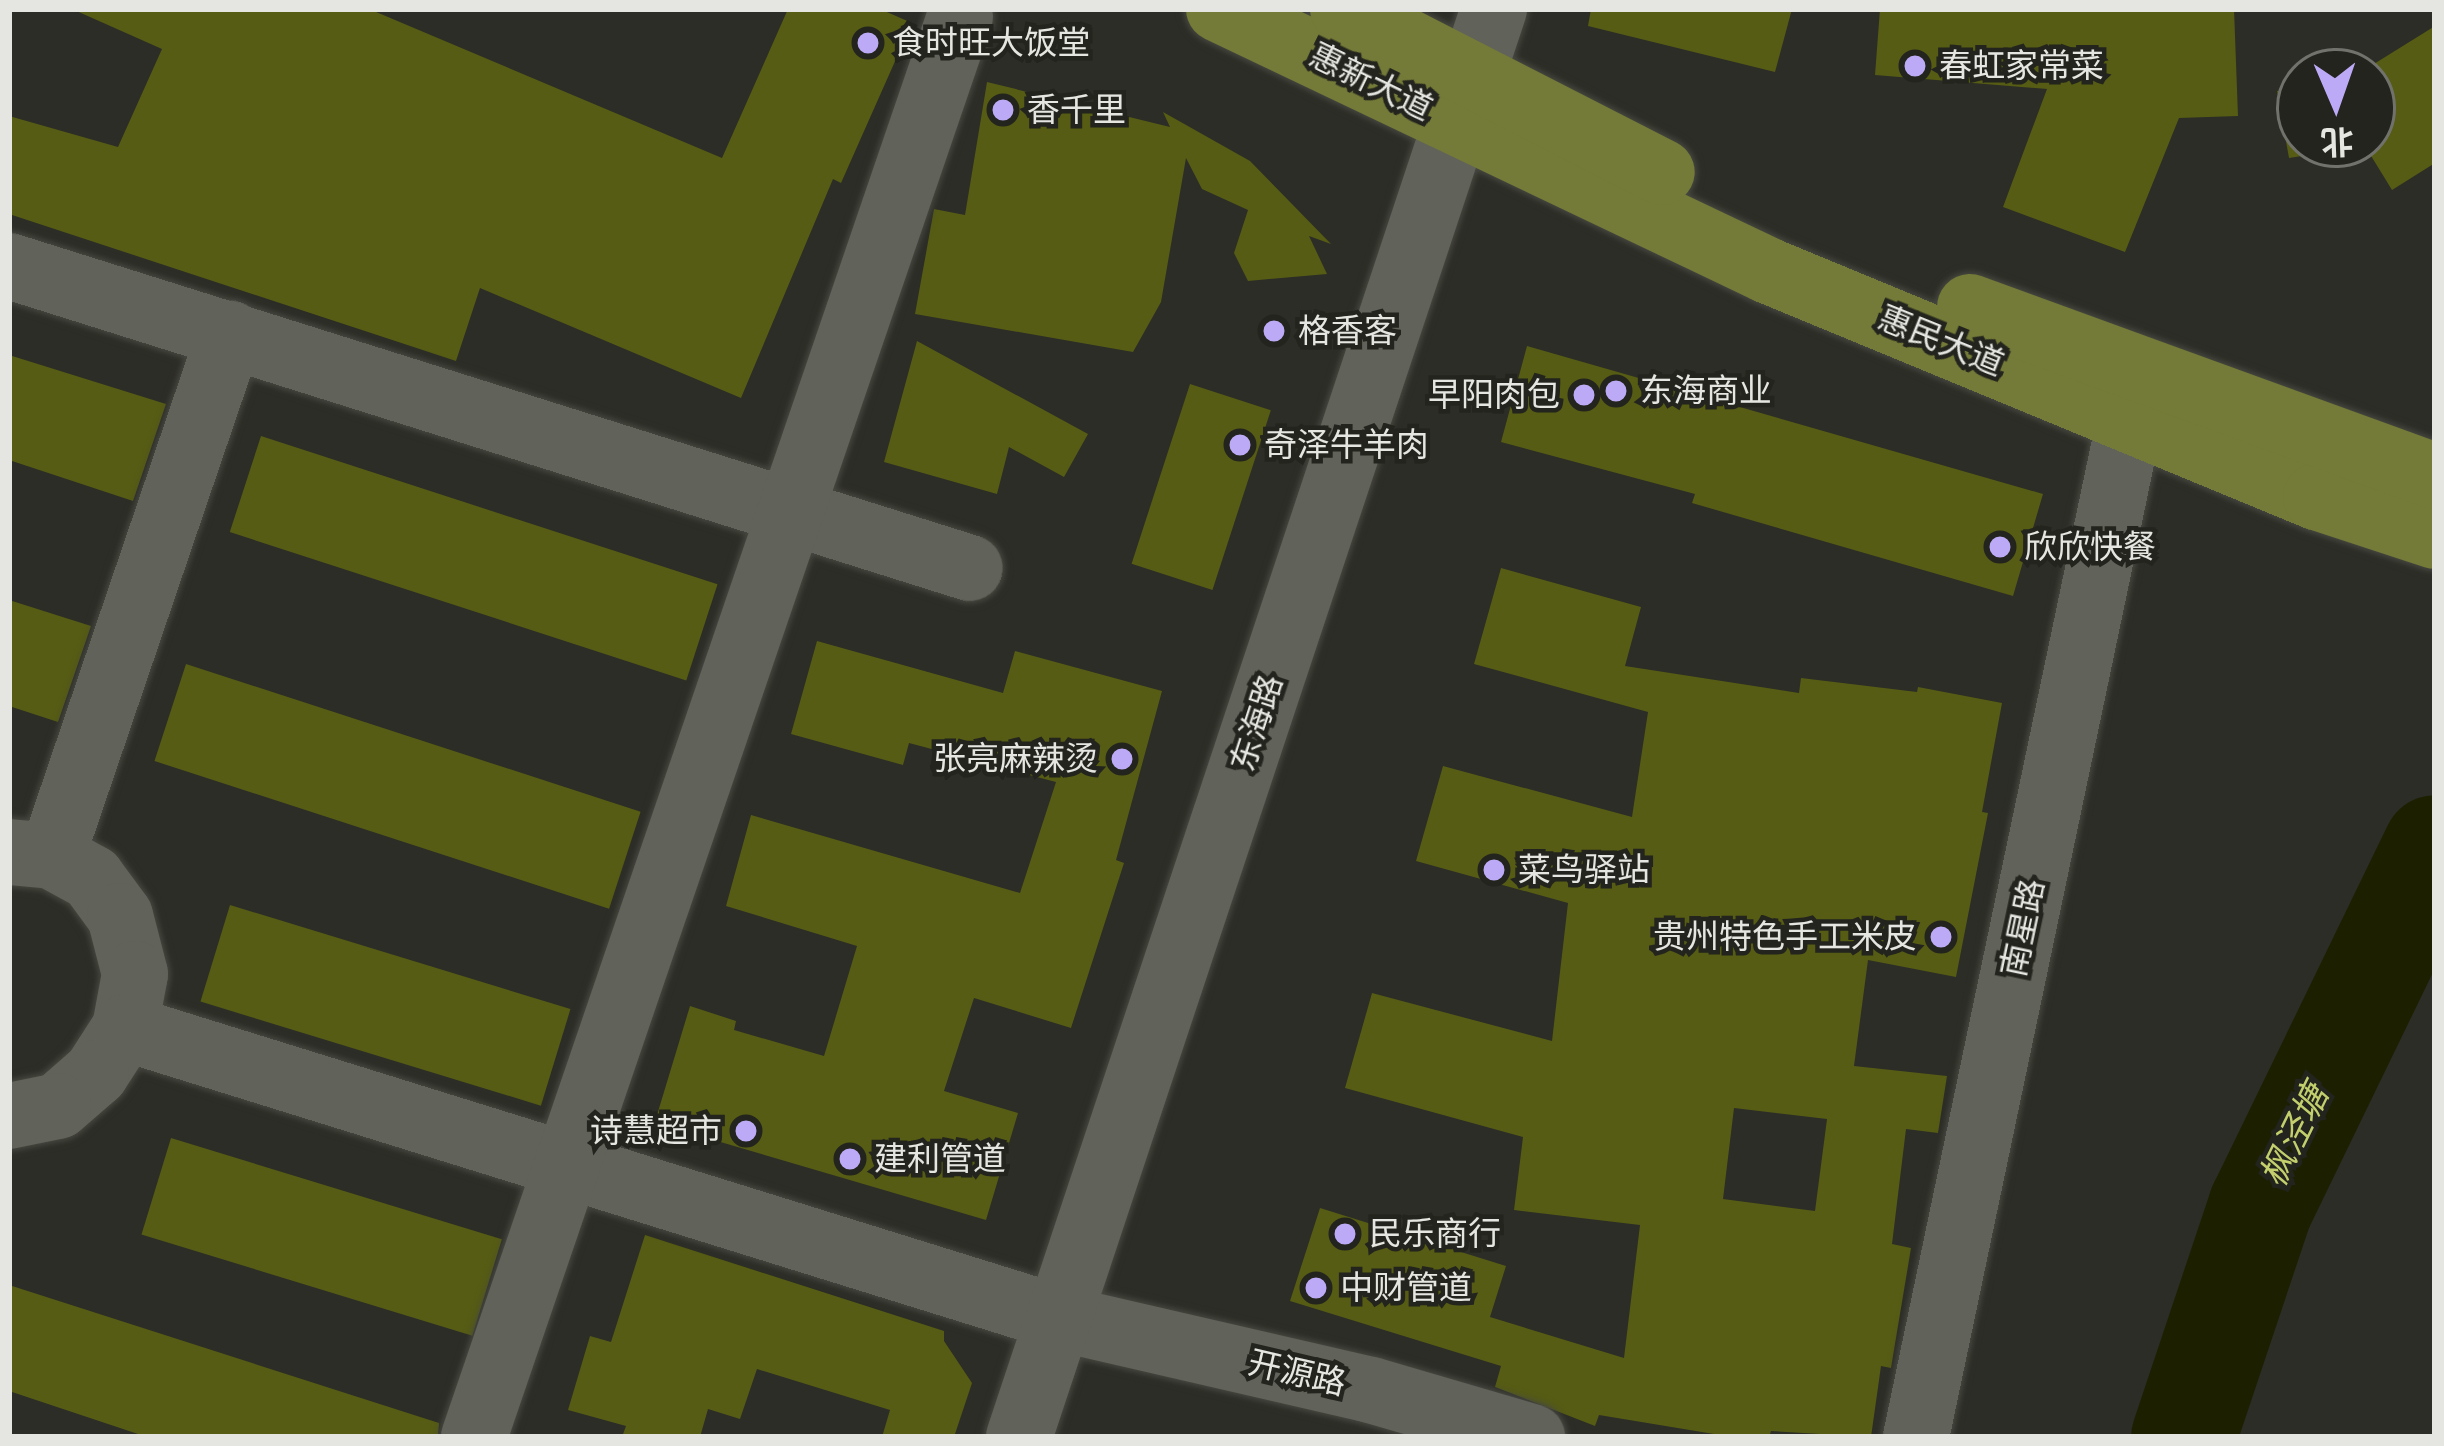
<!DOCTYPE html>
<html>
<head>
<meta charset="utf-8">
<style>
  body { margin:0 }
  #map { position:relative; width:2444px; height:1446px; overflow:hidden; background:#2c2d26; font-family:"Roboto Condensed","Noto Sans SC",sans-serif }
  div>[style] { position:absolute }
  .river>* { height:105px; margin:-52.5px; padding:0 52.5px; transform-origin:52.5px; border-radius:52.5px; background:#1d2000 }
  .building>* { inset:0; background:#565c14; transform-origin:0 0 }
  .roads { filter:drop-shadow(0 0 3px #474841) drop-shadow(0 0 3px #474841) }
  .minor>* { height:66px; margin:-33px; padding:0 33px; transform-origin:33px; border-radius:33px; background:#61625a }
  .major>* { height:66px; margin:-33px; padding:0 33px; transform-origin:33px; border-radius:33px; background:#747a37 }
  .dots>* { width:33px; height:33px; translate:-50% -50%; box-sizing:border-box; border:6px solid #23241d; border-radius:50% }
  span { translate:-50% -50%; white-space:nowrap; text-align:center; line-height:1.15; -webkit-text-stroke:9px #23241d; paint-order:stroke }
  .poi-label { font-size:33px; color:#e5e6e1 }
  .left { translate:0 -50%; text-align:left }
  .right { translate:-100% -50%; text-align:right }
  .street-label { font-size:33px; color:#e5e6e1 }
  .water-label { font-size:36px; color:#c3ce6d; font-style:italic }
  .frame { position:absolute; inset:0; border:12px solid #e5e6e1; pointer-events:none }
  .north { position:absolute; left:2276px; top:48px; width:120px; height:120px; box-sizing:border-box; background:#23241d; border:3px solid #71726b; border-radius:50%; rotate:178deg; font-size:33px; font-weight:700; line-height:48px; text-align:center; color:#e5e6e1 }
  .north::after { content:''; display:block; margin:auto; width:42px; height:54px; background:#bcaaf6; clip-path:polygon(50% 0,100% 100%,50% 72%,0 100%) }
</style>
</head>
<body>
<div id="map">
  <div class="river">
    <div style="left:2183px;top:1437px;width:243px;rotate:-71.5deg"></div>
    <div style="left:2260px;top:1207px;width:400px;rotate:-64.1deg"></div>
  </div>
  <div class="building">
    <div style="clip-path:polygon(72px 9px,369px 9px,722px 158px,788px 9px,880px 9px,912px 23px,841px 183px,833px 179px,741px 398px,480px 288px,456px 361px,9px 214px,9px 116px,118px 147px,162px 49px)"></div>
    <div style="clip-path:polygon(1591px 9px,1792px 9px,1775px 72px,1588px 26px)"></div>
    <div style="clip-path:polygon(1880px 9px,2234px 9px,2238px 116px,2179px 118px,2125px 252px,2003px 207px,2047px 89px,1875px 75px)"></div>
    <div style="clip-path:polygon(2435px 26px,2435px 163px,2392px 190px,2365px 146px,2289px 158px,2277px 91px,2300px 87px,2300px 144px,2372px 144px,2372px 72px,2361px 72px)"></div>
    <div style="clip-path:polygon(987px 82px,1170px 127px,1163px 112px,1250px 161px,1331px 244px,1309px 236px,1327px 274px,1248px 281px,1234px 253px,1248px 210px,1202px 189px,1186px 158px,1161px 302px,1133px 352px,915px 314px,934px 209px,965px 215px)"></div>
    <div style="clip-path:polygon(917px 341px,1088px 434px,1064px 477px,1009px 447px,997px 494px,884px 462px)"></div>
    <div style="clip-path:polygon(1527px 346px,2043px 494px,2013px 596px,1692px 503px,1695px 494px,1501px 442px)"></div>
    <div style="clip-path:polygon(9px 355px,166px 404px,133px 501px,9px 460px)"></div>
    <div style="left:1190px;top:384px;width:85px;height:189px;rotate:18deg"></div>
    <div style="left:261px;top:436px;width:480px;height:101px;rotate:18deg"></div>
    <div style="clip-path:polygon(evenodd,1501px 568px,1641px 607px,1625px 666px,1799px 693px,1801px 678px,1917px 692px,1918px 687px,2002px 703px,1982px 812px,1988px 813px,1956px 977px,1868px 960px,1854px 1066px,1947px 1076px,1938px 1133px,1906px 1129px,1892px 1244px,1911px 1248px,1891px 1368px,1881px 1366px,1871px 1437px,1771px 1431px,1769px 1437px,1732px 1437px,1599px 1415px,1595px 1426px,1495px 1387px,1501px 1366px,1290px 1301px,1320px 1208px,1506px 1266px,1490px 1317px,1624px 1358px,1640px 1225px,1514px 1210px,1523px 1137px,1345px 1088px,1372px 993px,1552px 1041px,1568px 903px,1416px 861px,1443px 766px,1632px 817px,1648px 712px,1474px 664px,1501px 568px,1734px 1108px,1827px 1119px,1815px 1211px,1723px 1199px,1734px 1108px)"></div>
    <div style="clip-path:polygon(9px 600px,91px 626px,58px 722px,9px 706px)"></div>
    <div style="clip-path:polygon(817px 641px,1003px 693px,1015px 651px,1162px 691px,1116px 860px,1124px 863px,1071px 1028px,974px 998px,944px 1091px,1018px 1113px,986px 1220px,717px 1141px,719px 1134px,657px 1115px,690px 1006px,736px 1021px,734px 1030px,824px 1056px,857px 946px,726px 906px,751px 815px,1020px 893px,1056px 782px,909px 743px,903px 765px,791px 734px)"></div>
    <div style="left:186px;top:664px;width:478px;height:102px;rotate:18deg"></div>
    <div style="left:230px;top:905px;width:356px;height:101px;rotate:17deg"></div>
    <div style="left:171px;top:1138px;width:346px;height:101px;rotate:17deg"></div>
    <div style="clip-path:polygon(645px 1235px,944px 1331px,944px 1341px,972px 1383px,954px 1437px,882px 1437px,890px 1410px,757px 1369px,740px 1419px,708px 1409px,700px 1437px,622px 1437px,626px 1426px,568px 1410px,590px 1336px,611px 1342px)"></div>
    <div style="clip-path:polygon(9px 1285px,439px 1423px,438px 1437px,147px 1437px,9px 1391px)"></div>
  </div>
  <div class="roads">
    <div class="minor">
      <div style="left:9px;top:266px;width:1007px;rotate:17.45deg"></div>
      <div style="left:9px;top:852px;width:43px;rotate:5.3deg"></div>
      <div style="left:52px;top:856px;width:46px;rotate:28.8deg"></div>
      <div style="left:92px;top:878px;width:47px;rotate:53.6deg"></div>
      <div style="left:120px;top:916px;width:60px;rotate:75.5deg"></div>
      <div style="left:135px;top:974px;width:55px;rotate:100.5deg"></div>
      <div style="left:125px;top:1028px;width:54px;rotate:122.8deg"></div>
      <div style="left:96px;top:1073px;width:50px;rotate:139deg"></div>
      <div style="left:58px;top:1106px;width:50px;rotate:168.5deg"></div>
      <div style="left:52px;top:856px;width:552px;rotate:-71.17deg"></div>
      <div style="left:125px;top:1028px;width:978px;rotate:17.25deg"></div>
      <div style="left:1059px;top:1318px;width:320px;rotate:13deg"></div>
      <div style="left:1371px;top:1390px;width:168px;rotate:16.3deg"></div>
      <div style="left:474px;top:1437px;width:1501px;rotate:-71.11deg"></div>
      <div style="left:1019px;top:1437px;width:1505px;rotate:-71.6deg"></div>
      <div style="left:1916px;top:1437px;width:1040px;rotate:-78.13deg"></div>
    </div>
    <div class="major">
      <div style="left:1219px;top:9px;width:609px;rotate:25.47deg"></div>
      <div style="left:1769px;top:271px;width:592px;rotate:22.45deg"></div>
      <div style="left:2316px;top:497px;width:125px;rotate:18.1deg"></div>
      <div style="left:1343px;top:9px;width:358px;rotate:27.1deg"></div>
      <div style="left:1970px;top:307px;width:495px;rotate:20deg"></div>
    </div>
  </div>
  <div class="dots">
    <div style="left:868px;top:43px;background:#bcaaf6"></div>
    <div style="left:1915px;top:66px;background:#bcaaf6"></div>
    <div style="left:1003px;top:110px;background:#bcaaf6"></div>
    <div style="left:1274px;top:331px;background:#bcaaf6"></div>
    <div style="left:1616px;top:391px;background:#bcaaf6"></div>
    <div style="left:1584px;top:395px;background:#bcaaf6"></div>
    <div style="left:1240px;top:445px;background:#bcaaf6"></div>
    <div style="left:2000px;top:547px;background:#bcaaf6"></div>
    <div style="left:1122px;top:759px;background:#bcaaf6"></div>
    <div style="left:1494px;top:870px;background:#bcaaf6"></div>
    <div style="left:1941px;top:937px;background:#bcaaf6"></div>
    <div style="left:746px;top:1131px;background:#bcaaf6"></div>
    <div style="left:850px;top:1159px;background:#bcaaf6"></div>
    <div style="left:1345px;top:1234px;background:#bcaaf6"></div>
    <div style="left:1316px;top:1288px;background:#bcaaf6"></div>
  </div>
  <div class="poi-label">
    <span class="left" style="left:892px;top:43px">食时旺大饭堂</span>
    <span class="left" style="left:1939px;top:66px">春虹家常菜</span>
    <span class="left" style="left:1027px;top:110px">香千里</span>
    <span class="left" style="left:1298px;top:331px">格香客</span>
    <span class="left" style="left:1640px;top:391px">东海商业</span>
    <span class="right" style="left:1560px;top:395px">早阳肉包</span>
    <span class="left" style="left:1264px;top:445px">奇泽牛羊肉</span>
    <span class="left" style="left:2024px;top:547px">欣欣快餐</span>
    <span class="right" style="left:1098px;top:759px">张亮麻辣烫</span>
    <span class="left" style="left:1518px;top:870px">菜鸟驿站</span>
    <span class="right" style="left:1917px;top:937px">贵州特色手工米皮</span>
    <span class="right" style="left:722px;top:1131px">诗慧超市</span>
    <span class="left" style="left:874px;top:1159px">建利管道</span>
    <span class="left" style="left:1369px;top:1234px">民乐商行</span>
    <span class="left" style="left:1340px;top:1288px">中财管道</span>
  </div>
  <div class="street-label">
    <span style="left:1371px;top:82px;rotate:26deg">惠新大道</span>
    <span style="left:1941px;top:341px;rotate:22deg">惠民大道</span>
    <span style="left:1257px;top:723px;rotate:-72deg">东海路</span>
    <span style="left:2023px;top:928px;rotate:-78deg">南星路</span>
    <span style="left:1297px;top:1373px;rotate:13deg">开源路</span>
  </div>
  <div class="water-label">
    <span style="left:2295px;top:1136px;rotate:-64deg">枫泾塘</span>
  </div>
  <div class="frame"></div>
  <div class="north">北</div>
</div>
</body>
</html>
